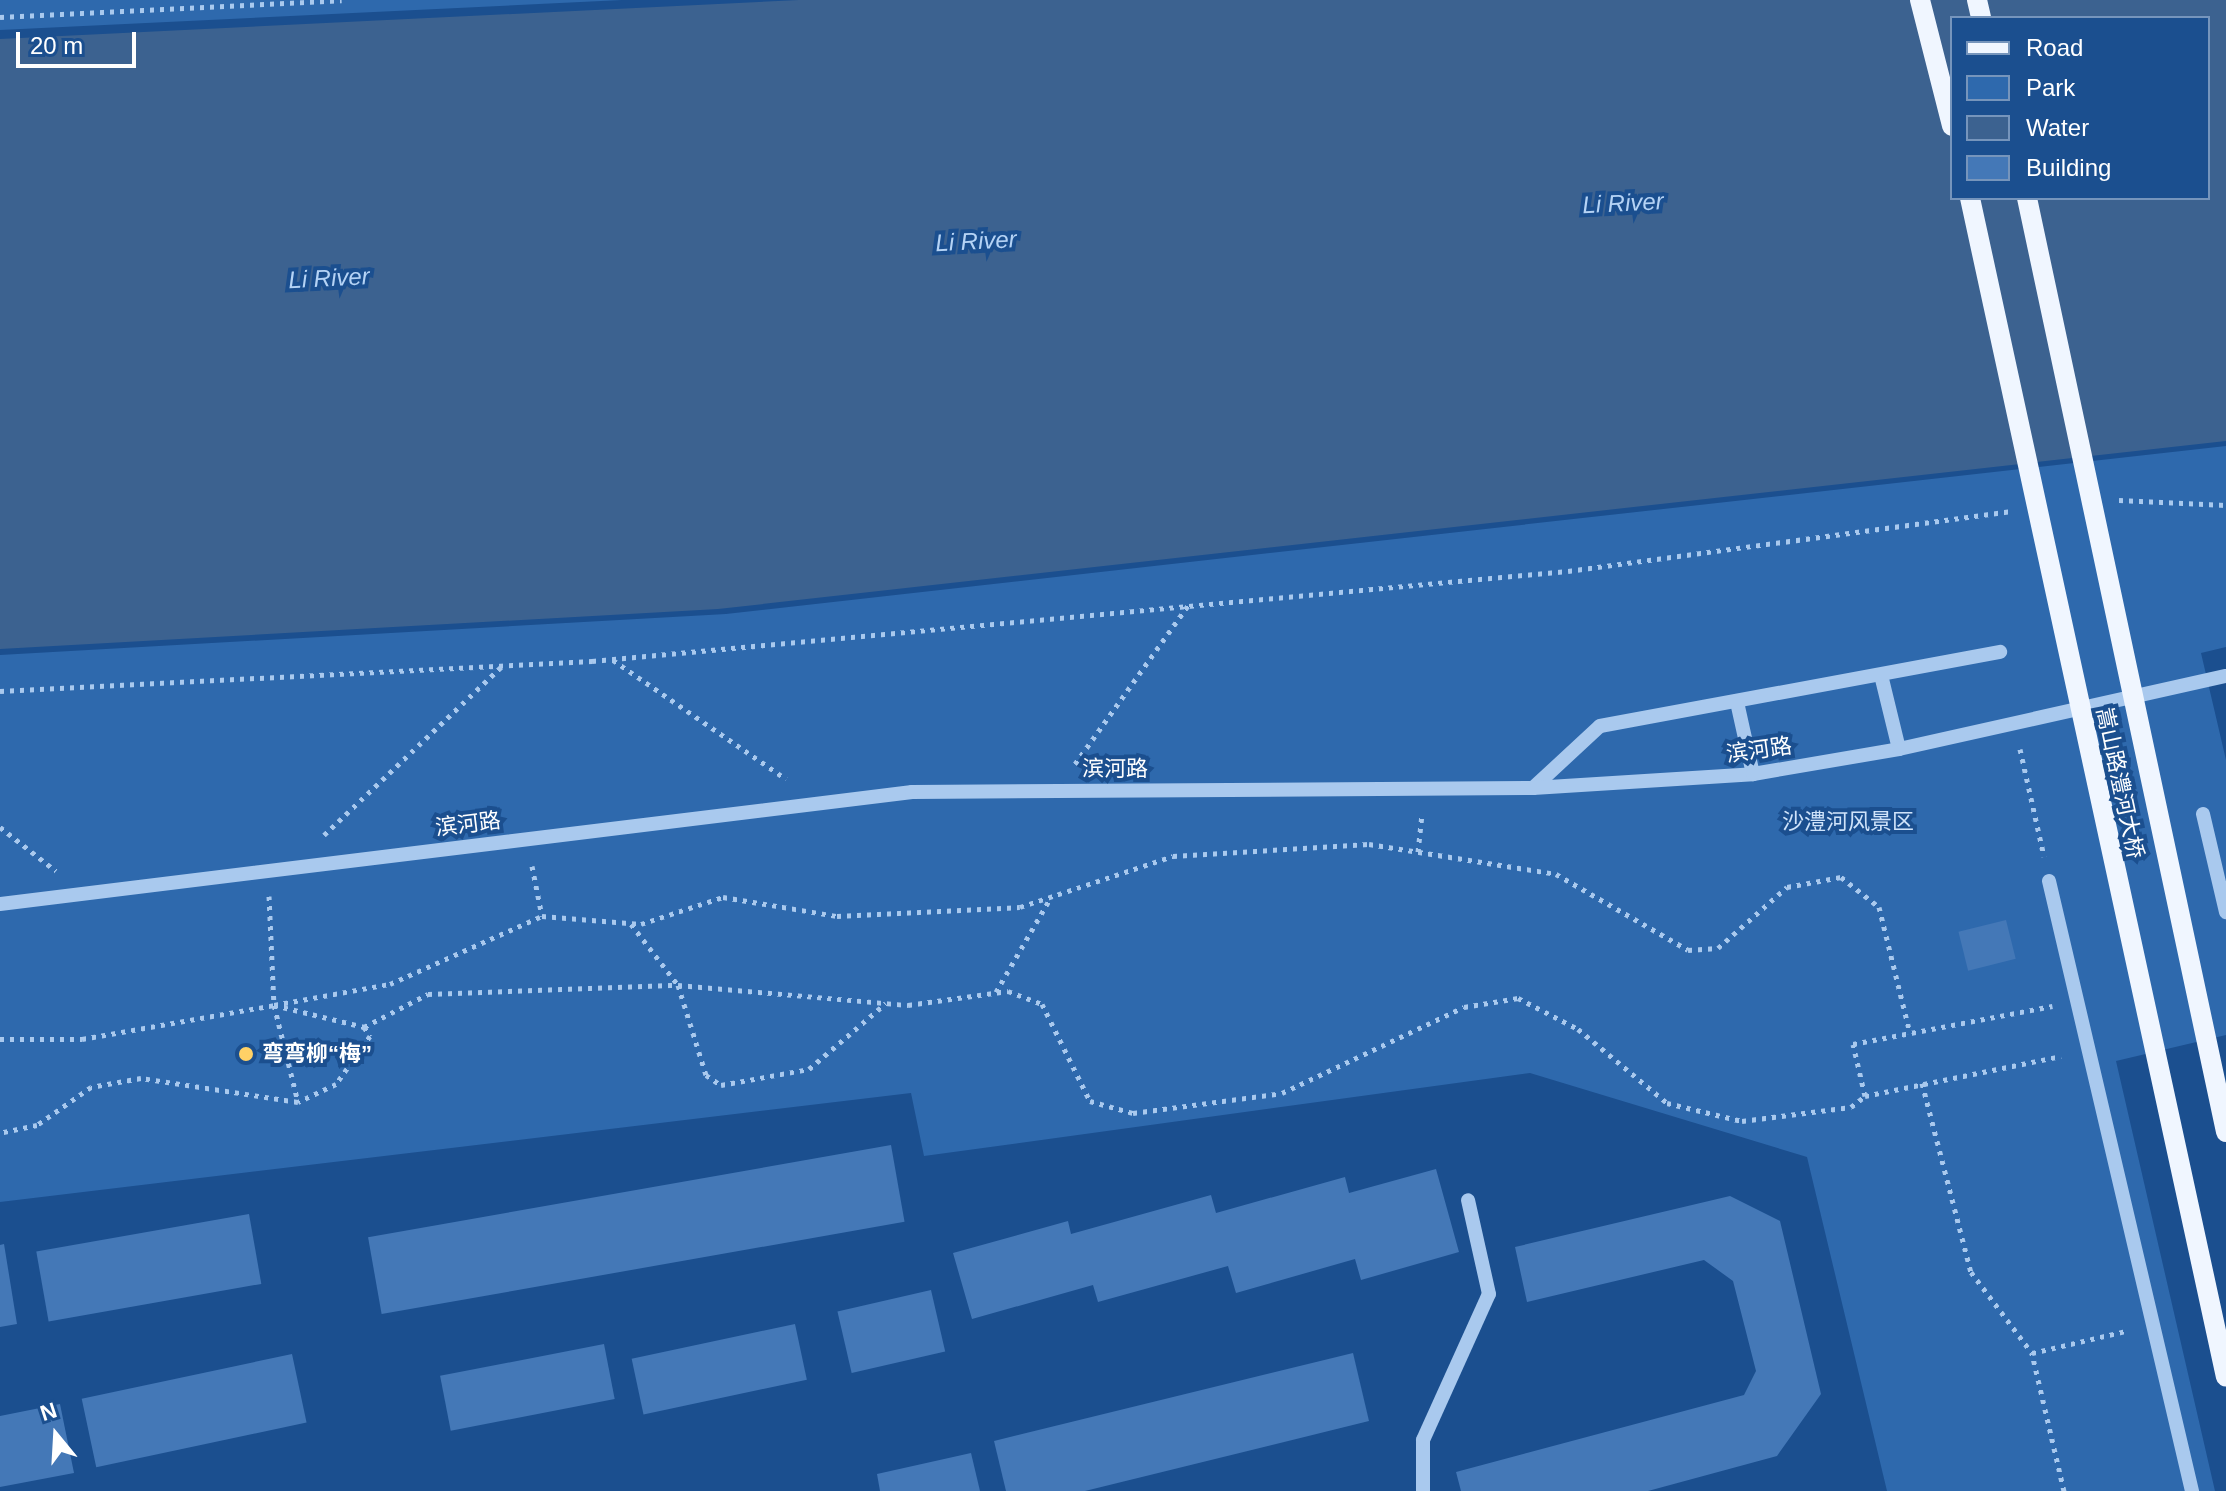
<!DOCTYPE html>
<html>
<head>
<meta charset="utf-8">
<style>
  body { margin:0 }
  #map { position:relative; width:2226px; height:1491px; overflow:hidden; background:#1b4f8f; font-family:Helvetica,"Noto Sans SC",sans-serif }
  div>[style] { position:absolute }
  .green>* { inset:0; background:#2e69ad }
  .water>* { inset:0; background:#3c6290 }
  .building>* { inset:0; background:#4478b7; transform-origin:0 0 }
  .path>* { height:5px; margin-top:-2.5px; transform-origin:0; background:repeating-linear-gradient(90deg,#a9c9ee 0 4px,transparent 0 10px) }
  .minor>* { height:14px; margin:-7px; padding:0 7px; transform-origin:7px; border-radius:7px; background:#a9c9ee }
  .major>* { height:20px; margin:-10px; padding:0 10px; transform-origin:10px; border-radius:10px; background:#f0f6ff }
  .major-bridge>* { height:20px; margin:-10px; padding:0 10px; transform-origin:10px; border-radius:10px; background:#f0f6ff }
  .dots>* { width:22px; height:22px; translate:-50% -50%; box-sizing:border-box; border:4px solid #1b4f8f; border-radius:50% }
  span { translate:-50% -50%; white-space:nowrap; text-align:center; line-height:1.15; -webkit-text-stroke:8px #1b4f8f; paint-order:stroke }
  .street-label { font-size:22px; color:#fff }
  .park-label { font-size:22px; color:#cfe3fa }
  .poi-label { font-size:22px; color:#fff; font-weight:700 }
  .left { translate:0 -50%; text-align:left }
  .water-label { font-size:24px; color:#b5d3f5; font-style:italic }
  .legend { position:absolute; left:1950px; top:16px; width:260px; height:184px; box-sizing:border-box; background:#1b4f8f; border:2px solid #7695bc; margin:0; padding:10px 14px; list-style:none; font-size:24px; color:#fff }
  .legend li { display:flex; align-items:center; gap:16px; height:40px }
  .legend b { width:40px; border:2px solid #7695bc }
  .north { position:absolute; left:16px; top:1395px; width:80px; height:80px; -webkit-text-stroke:6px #1b4f8f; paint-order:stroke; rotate:342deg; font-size:22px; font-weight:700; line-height:32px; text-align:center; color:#fff }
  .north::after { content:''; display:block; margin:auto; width:28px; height:36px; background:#fff; clip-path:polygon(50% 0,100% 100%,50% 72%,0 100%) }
  .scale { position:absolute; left:16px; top:32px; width:120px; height:36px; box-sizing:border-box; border:4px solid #fff; border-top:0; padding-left:10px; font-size:24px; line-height:28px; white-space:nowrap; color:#fff; -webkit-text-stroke:6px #1b4f8f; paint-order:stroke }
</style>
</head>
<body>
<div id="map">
  <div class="green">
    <div style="clip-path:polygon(0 0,622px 0,0 30px)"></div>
    <div style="clip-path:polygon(2226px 446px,2226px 647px,2201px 653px,2226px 760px,2226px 1035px,2116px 1061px,2215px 1491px,1887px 1491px,1807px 1157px,1530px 1073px,924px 1156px,911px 1093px,0 1202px,0 655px,726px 614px)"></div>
  </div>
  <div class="water">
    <div style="clip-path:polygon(evenodd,799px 0,2226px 0,2226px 441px,718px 609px,0 649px,0 39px,799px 0,1952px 18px,2208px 18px,2208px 198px,1952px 198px,1952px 18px)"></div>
  </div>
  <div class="building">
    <div style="left:2006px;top:920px;width:40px;height:49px;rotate:76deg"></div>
    <div style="left:891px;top:1145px;width:78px;height:531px;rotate:80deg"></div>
    <div style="clip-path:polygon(1436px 1169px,1459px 1252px,1361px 1280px,1355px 1259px,1236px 1293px,1228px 1266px,1098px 1302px,1093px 1285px,972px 1319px,953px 1253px,1068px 1221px,1071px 1234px,1211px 1195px,1216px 1213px,1345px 1177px,1349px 1193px)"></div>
    <div style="clip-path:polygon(1730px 1196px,1780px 1221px,1821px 1394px,1777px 1456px,1648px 1491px,1461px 1491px,1456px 1472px,1744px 1395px,1756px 1371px,1733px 1281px,1704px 1260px,1527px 1302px,1515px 1247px)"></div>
    <div style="left:249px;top:1214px;width:71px;height:216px;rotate:80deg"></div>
    <div style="clip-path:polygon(4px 1244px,17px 1324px,0 1327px,0 1245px)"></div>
    <div style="left:931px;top:1290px;width:63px;height:96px;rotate:77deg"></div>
    <div style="left:795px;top:1324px;width:57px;height:167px;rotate:78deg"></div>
    <div style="left:604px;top:1344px;width:56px;height:167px;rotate:79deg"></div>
    <div style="clip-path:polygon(1353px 1353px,1369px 1421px,1085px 1491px,1006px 1491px,994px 1441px)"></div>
    <div style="left:292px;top:1354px;width:70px;height:215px;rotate:78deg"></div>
    <div style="clip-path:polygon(60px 1404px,74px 1473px,0 1487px,0 1416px)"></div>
    <div style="clip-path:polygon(971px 1453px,980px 1491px,880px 1491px,877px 1474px)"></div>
  </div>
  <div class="path">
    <div style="left:0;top:17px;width:342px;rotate:-2.8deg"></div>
    <div style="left:2119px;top:500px;width:107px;rotate:2.7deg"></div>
    <div style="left:613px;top:660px;width:210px;rotate:34.5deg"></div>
    <div style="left:0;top:691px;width:593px;rotate:-2.9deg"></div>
    <div style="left:592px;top:661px;width:980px;rotate:-5.27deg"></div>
    <div style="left:1568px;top:571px;width:446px;rotate:-7.7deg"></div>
    <div style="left:2020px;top:749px;width:110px;rotate:77.4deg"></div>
    <div style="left:1075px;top:764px;width:198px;rotate:-54.5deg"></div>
    <div style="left:0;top:827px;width:71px;rotate:38.2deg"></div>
    <div style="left:324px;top:835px;width:245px;rotate:-43.5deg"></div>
    <div style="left:1418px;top:852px;width:39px;rotate:-84deg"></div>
    <div style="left:532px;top:866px;width:51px;rotate:78.7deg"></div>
    <div style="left:269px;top:896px;width:109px;rotate:87.4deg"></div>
    <div style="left:274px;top:1005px;width:100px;rotate:76.1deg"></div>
    <div style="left:631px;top:924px;width:77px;rotate:52.4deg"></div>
    <div style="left:678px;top:985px;width:94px;rotate:72.7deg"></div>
    <div style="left:706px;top:1075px;width:18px;rotate:34deg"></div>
    <div style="left:721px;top:1085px;width:89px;rotate:-10.3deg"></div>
    <div style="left:809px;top:1069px;width:101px;rotate:-40.6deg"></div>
    <div style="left:996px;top:992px;width:110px;rotate:-59.9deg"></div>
    <div style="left:274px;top:1005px;width:118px;rotate:-10.3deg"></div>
    <div style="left:390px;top:984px;width:167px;rotate:-24.1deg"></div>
    <div style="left:542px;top:916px;width:99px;rotate:4.6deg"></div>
    <div style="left:641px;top:924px;width:86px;rotate:-18.2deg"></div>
    <div style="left:723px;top:897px;width:116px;rotate:9.5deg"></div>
    <div style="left:837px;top:916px;width:183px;rotate:-2.8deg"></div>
    <div style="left:1020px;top:907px;width:161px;rotate:-18.4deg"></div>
    <div style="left:1173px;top:856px;width:196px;rotate:-3.5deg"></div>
    <div style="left:1369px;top:844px;width:189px;rotate:9.1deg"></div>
    <div style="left:1556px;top:874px;width:152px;rotate:29.9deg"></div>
    <div style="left:1688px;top:950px;width:30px;rotate:-4deg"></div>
    <div style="left:1718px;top:948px;width:92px;rotate:-41.5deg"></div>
    <div style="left:1787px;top:887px;width:55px;rotate:-10.5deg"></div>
    <div style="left:1841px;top:877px;width:48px;rotate:38.3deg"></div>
    <div style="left:1879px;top:907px;width:130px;rotate:76.2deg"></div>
    <div style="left:364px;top:1027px;width:72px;rotate:-27.3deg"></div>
    <div style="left:428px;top:994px;width:250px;rotate:-2.1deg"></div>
    <div style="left:678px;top:985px;width:231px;rotate:5deg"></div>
    <div style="left:908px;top:1005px;width:101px;rotate:-8deg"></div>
    <div style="left:1008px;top:991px;width:36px;rotate:21deg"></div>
    <div style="left:1042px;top:1004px;width:108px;rotate:63.7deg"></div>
    <div style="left:1090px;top:1101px;width:45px;rotate:15.6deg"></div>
    <div style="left:1133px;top:1113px;width:150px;rotate:-7.6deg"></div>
    <div style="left:1282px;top:1093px;width:201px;rotate:-25.3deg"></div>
    <div style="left:1464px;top:1007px;width:55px;rotate:-9.5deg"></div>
    <div style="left:1518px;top:998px;width:68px;rotate:27.3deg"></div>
    <div style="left:1578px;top:1029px;width:116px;rotate:39.7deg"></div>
    <div style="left:1667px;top:1103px;width:77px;rotate:13.5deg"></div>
    <div style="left:1742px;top:1121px;width:110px;rotate:-7.3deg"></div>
    <div style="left:1851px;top:1107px;width:18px;rotate:-38deg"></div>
    <div style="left:1865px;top:1096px;width:200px;rotate:-11.5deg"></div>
    <div style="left:0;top:1039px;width:82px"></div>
    <div style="left:82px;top:1039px;width:195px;rotate:-10deg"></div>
    <div style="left:274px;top:1005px;width:93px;rotate:13.7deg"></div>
    <div style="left:364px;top:1027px;width:11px;rotate:56deg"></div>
    <div style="left:370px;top:1036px;width:59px;rotate:125.3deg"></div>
    <div style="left:336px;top:1084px;width:42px;rotate:154.7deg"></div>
    <div style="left:298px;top:1102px;width:159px;rotate:-171.3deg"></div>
    <div style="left:141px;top:1078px;width:51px;rotate:169.8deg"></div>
    <div style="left:91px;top:1087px;width:66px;rotate:144.9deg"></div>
    <div style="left:37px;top:1125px;width:38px;rotate:168deg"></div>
    <div style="left:1922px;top:1083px;width:195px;rotate:75.5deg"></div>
    <div style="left:1971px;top:1272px;width:101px;rotate:53deg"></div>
    <div style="left:1865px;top:1096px;width:53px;rotate:-103deg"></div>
    <div style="left:1853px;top:1044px;width:203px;rotate:-10.8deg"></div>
    <div style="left:2064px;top:1491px;width:142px;rotate:-103.1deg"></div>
    <div style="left:2032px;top:1353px;width:97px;rotate:-13.2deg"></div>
  </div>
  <div class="minor">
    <div style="left:1881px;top:675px;width:76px;rotate:76.3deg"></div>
    <div style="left:1737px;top:702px;width:74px;rotate:77.5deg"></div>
    <div style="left:1533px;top:788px;width:91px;rotate:-42.8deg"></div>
    <div style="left:1600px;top:726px;width:407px;rotate:-10.5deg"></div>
    <div style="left:2203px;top:814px;width:101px;rotate:76.8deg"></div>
    <div style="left:2049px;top:881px;width:627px;rotate:76.81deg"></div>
    <div style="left:0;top:904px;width:919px;rotate:-7deg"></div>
    <div style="left:912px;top:792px;width:621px;rotate:-0.37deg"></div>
    <div style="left:1533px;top:788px;width:220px;rotate:-3.6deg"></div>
    <div style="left:1753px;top:774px;width:148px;rotate:-9.7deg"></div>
    <div style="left:1899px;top:749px;width:335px;rotate:-12.6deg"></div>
    <div style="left:1423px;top:1491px;width:51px;rotate:-90deg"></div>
    <div style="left:1423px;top:1440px;width:160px;rotate:-65.7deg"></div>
    <div style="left:1489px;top:1294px;width:96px;rotate:-102.6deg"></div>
  </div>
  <div class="major">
    <div style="left:1920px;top:0;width:130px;rotate:75.7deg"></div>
    <div style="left:1977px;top:0;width:18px;rotate:77deg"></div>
  </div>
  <div class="major-bridge">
    <div style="left:1970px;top:198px;width:1206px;rotate:77.75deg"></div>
    <div style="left:2027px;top:198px;width:955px;rotate:77.97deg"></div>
  </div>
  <div class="dots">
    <div style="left:246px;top:1054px;background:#ffd166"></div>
  </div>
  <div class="street-label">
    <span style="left:1759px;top:750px;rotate:-8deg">滨河路</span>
    <span style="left:1115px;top:769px">滨河路</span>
    <span style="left:2120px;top:783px;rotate:78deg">嵩山路澧河大桥</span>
    <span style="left:468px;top:824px;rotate:-7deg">滨河路</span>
  </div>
  <div class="park-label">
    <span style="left:1848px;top:822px">沙澧河风景区</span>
  </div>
  <div class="poi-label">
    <span class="left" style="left:262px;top:1054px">弯弯柳“梅”</span>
  </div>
  <div class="water-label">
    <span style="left:1623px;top:203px;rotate:-3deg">Li River</span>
    <span style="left:976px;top:241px;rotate:-3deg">Li River</span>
    <span style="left:329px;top:278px;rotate:-3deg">Li River</span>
  </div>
  <ul class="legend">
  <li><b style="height:10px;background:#f0f6ff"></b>Road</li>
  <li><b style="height:22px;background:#2e69ad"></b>Park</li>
  <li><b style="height:22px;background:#3c6290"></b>Water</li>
  <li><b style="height:22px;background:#4478b7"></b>Building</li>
  </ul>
  <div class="north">N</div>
  <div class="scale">20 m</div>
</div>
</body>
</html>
